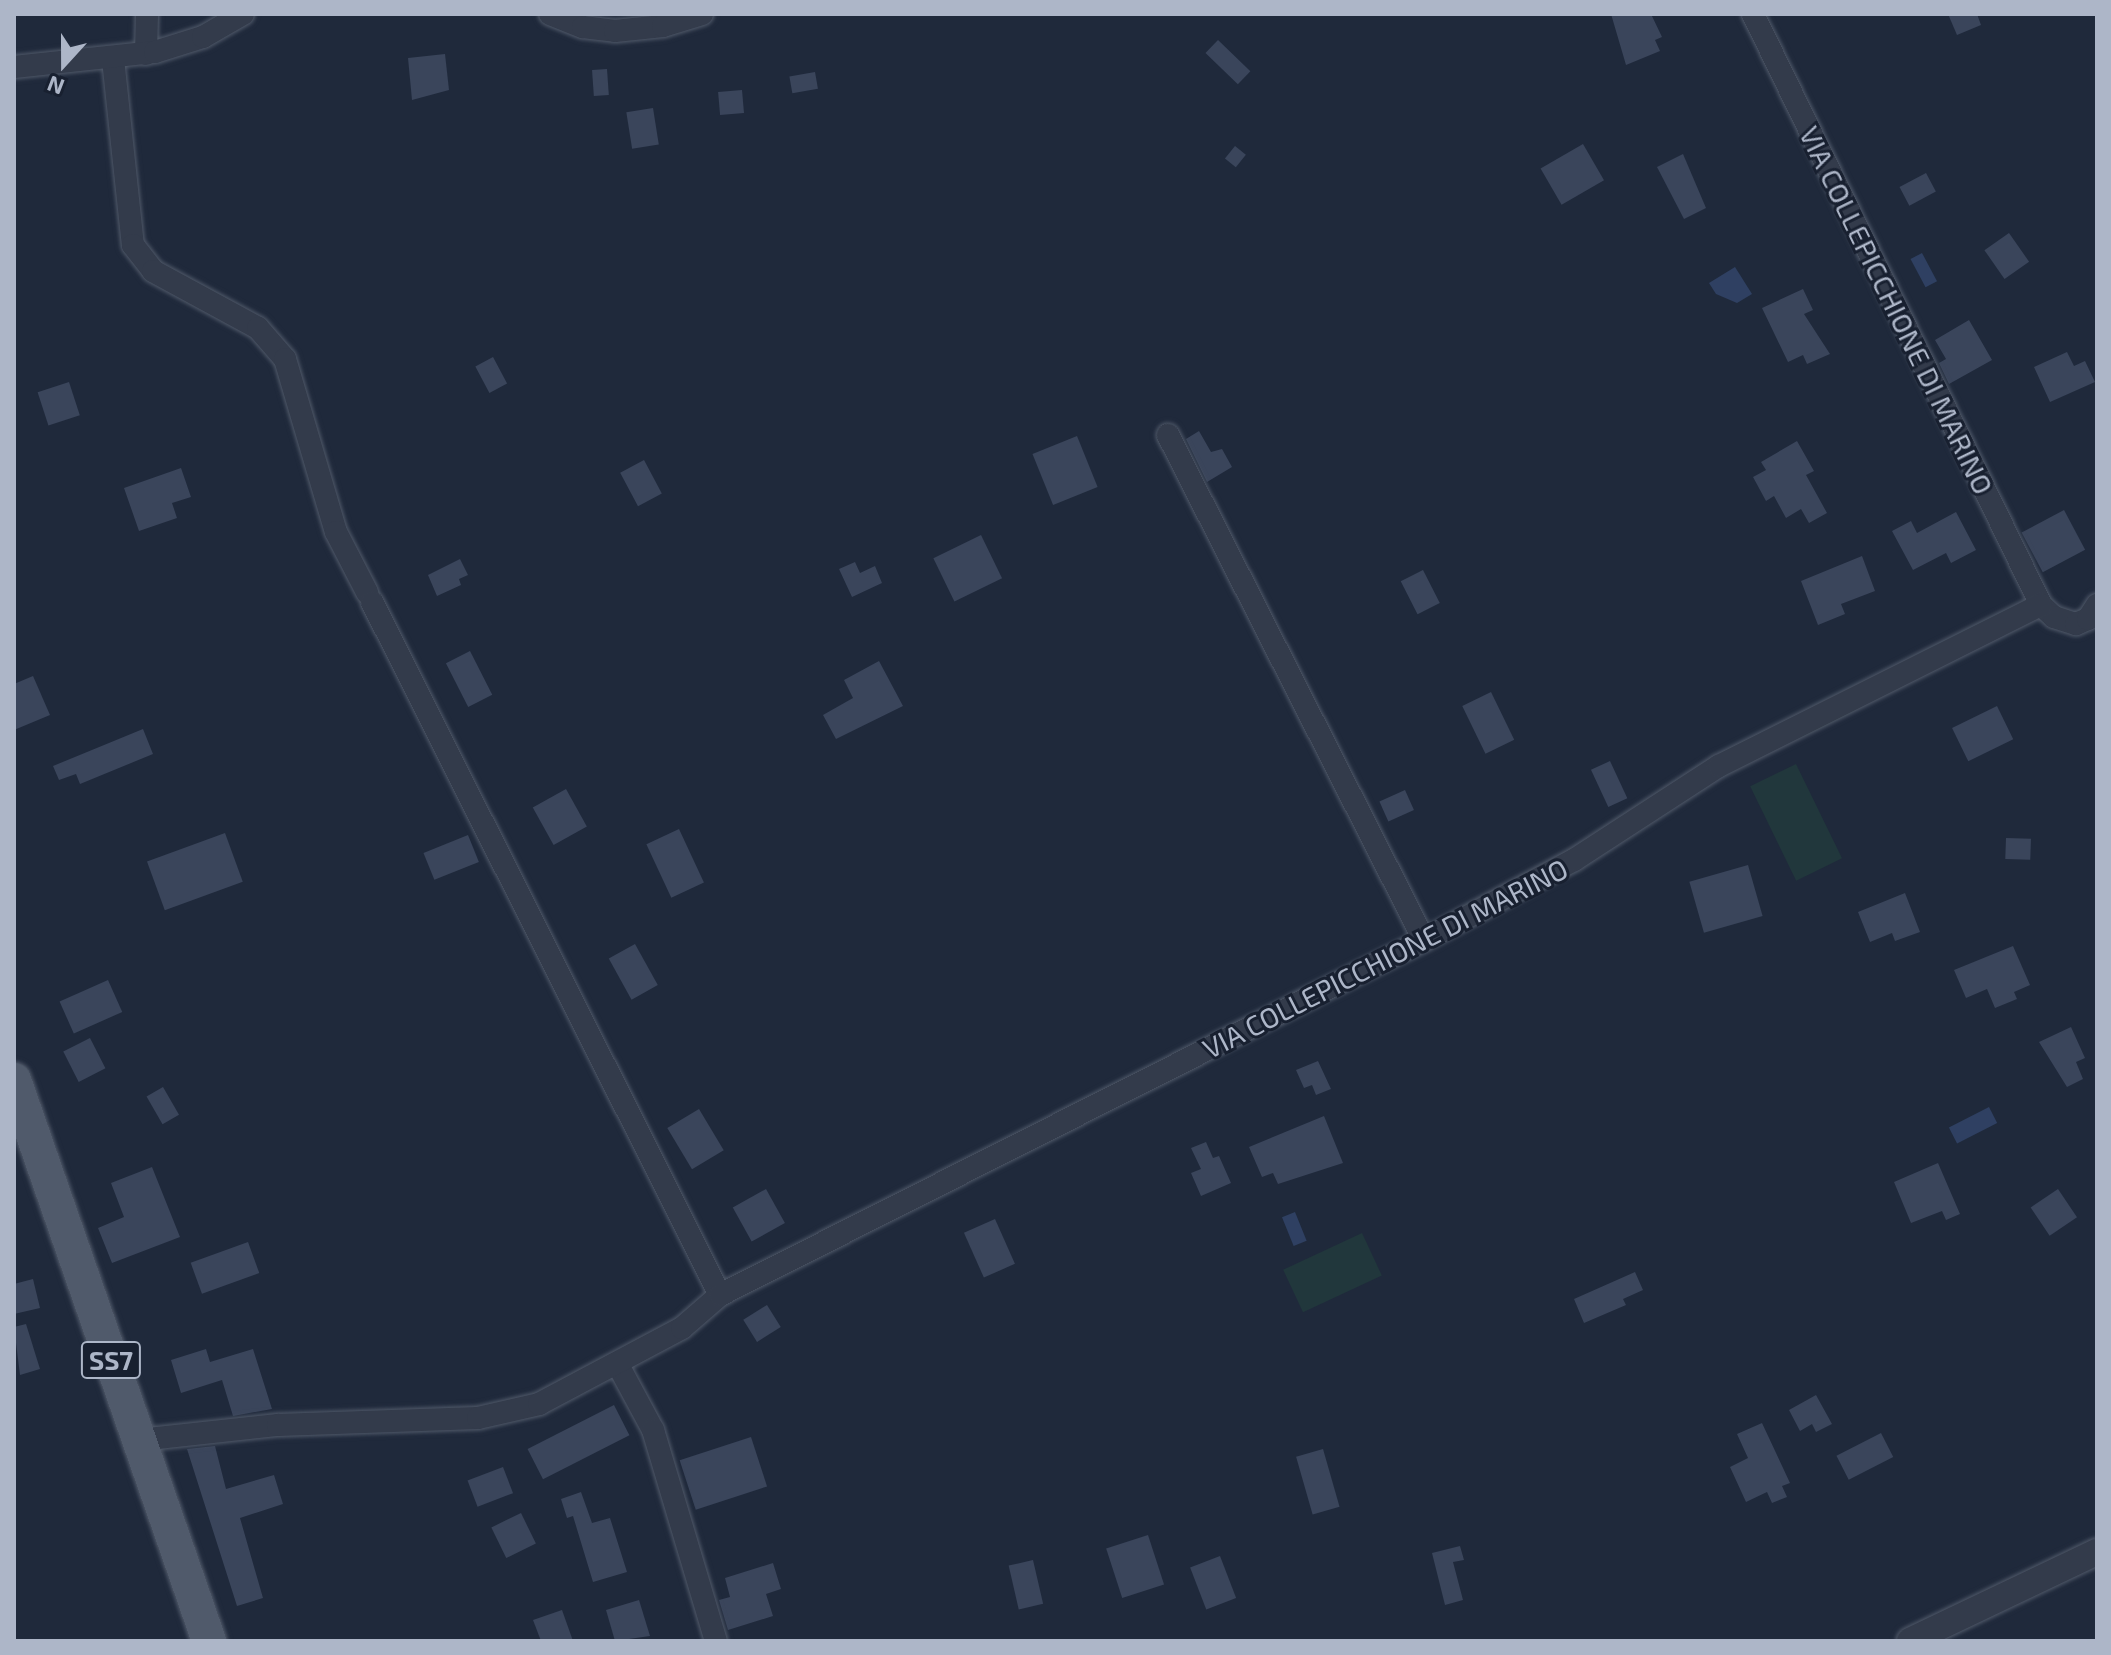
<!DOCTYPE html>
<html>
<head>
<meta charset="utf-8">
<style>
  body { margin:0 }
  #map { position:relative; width:2111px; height:1655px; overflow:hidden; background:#1f293b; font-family:"Exo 2",sans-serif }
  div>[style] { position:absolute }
  .green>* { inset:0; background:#21373c; transform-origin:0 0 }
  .water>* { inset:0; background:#2f4062; transform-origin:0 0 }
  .building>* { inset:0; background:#3a455b; transform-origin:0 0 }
  .roads { filter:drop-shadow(0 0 2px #505969) drop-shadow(0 0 2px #505969) }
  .minor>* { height:22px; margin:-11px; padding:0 11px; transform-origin:11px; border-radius:11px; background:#333b4b }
  .tertiary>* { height:26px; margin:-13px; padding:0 13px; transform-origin:13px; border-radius:13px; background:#333b4b }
  .primary>* { height:34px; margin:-17px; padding:0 17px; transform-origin:17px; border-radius:17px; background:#505a6b }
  span { translate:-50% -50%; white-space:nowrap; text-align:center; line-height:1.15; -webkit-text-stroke:6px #182030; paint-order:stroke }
  .shield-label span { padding:2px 6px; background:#182030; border:2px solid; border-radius:6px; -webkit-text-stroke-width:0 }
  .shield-label { font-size:26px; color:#adb6c8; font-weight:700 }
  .street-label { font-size:28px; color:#adb6c8 }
  .frame { position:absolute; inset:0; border:16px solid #adb6c8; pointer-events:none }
  .north { position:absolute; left:24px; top:24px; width:80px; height:80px; -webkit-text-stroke:6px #182030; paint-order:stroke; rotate:201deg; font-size:22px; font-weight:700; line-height:32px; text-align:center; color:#adb6c8 }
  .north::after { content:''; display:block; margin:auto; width:28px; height:36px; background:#adb6c8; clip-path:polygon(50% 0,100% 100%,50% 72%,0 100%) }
</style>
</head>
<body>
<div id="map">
  <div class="green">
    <div style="left:1796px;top:764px;width:105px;height:51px;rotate:64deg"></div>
    <div style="left:1362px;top:1233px;width:47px;height:87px;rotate:65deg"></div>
  </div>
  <div class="water">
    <div style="left:1922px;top:253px;width:32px;height:13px;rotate:62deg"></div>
    <div style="clip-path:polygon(1735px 267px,1752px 294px,1737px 303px,1716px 294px,1709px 283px)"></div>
    <div style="left:1989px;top:1107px;width:18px;height:45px;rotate:63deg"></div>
    <div style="left:1295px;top:1212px;width:31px;height:14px;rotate:68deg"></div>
  </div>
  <div class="building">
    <div style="clip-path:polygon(1611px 14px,1651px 14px,1662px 37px,1655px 40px,1660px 51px,1626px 65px)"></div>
    <div style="clip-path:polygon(1948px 14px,1977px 14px,1981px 25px,1957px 35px)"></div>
    <div style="left:1218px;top:40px;width:45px;height:18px;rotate:44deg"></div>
    <div style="clip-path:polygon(445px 54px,449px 90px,412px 100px,408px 58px)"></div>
    <div style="left:607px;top:69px;width:26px;height:15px;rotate:86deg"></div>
    <div style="left:815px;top:72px;width:17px;height:26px;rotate:80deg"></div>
    <div style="left:742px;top:90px;width:23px;height:24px;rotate:85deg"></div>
    <div style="left:653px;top:108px;width:37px;height:27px;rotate:81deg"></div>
    <div style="left:1583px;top:144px;width:42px;height:49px;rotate:60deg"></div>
    <div style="left:1235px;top:146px;width:14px;height:16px;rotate:39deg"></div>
    <div style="clip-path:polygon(1683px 154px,1706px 208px,1684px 219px,1657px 167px)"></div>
    <div style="left:1926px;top:173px;width:21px;height:30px;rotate:62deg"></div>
    <div style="left:2009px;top:233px;width:35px;height:30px;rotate:55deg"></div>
    <div style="clip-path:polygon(1803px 289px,1813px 310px,1804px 314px,1830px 354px,1807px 364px,1803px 355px,1788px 362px,1762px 308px)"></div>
    <div style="clip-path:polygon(1969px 320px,1992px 360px,1949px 384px,1939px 363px,1946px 359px,1935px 340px)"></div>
    <div style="clip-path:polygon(2067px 352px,2074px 366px,2085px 361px,2095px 382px,2050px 402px,2034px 367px)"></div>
    <div style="left:493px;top:357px;width:30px;height:20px;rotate:62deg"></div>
    <div style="left:69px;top:382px;width:35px;height:33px;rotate:72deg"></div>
    <div style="clip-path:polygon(1199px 431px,1211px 452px,1222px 449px,1232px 467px,1207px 482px,1186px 439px)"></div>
    <div style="left:1077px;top:436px;width:55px;height:48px;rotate:68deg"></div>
    <div style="clip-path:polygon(1797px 441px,1814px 471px,1806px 475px,1827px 513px,1809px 523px,1801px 509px,1786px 518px,1774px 496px,1766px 501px,1753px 477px,1766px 470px,1761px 462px)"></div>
    <div style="left:644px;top:460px;width:38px;height:27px;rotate:62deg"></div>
    <div style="clip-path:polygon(181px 468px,191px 497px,172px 503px,177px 518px,139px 531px,124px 488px)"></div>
    <div style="left:2064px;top:510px;width:45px;height:48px;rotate:62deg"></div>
    <div style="clip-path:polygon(1956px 512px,1976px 550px,1951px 563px,1946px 553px,1913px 570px,1892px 531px,1911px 521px,1917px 533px)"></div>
    <div style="left:981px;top:535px;width:48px;height:53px;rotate:64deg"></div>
    <div style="clip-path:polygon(1862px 556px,1875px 591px,1841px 604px,1845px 614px,1818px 625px,1801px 581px)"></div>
    <div style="clip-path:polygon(460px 559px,468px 575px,459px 579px,461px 585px,437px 596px,428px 575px)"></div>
    <div style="clip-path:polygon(855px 562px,860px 573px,875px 566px,882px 583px,852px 597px,839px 569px)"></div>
    <div style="left:1423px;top:570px;width:37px;height:25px;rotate:63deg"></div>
    <div style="left:470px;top:651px;width:49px;height:27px;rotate:63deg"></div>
    <div style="clip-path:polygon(879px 661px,903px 706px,836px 739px,823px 715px,853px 698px,844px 680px)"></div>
    <div style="clip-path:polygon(33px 676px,50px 715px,14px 730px,14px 684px)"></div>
    <div style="left:1491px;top:692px;width:53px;height:32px;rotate:64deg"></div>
    <div style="left:1997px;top:706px;width:37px;height:50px;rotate:64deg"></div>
    <div style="clip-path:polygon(143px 729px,153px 754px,80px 784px,76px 774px,59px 780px,53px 766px)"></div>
    <div style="left:1610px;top:761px;width:41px;height:21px;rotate:65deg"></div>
    <div style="left:566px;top:789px;width:43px;height:38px;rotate:61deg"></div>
    <div style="left:1405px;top:790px;width:22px;height:28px;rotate:66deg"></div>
    <div style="left:679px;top:829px;width:59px;height:36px;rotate:65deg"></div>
    <div style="left:225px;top:833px;width:52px;height:83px;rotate:70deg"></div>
    <div style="left:468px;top:835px;width:29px;height:48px;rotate:68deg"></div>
    <div style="left:2006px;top:838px;width:25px;height:21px;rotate:2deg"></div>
    <div style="left:1748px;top:865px;width:53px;height:61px;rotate:74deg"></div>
    <div style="clip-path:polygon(1905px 893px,1920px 932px,1895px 941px,1892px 933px,1870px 942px,1858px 912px)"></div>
    <div style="left:635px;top:944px;width:47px;height:30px;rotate:61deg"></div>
    <div style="clip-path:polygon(2013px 946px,2030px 985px,2014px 992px,2017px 999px,1995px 1008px,1987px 989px,1966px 998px,1954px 970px)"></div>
    <div style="left:108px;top:980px;width:35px;height:53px;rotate:66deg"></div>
    <div style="clip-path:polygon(2071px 1027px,2085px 1058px,2076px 1062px,2083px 1079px,2067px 1087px,2039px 1042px)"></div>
    <div style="left:90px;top:1038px;width:34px;height:30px;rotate:63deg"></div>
    <div style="clip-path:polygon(1318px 1061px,1331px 1089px,1316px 1095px,1312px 1085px,1304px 1088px,1296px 1070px)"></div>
    <div style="left:163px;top:1087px;width:32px;height:19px;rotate:60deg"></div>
    <div style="left:699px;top:1109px;width:48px;height:37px;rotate:59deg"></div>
    <div style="clip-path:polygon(1324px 1116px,1343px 1163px,1278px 1184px,1273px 1173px,1262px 1177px,1249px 1147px)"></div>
    <div style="clip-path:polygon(1206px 1142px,1213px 1158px,1219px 1156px,1231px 1183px,1201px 1196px,1191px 1173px,1201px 1169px,1191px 1148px)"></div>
    <div style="clip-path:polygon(1938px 1163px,1960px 1214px,1946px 1220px,1942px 1211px,1911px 1223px,1894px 1182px)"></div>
    <div style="clip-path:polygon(152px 1167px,180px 1237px,112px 1263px,98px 1228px,124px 1217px,111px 1183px)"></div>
    <div style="left:766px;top:1189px;width:39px;height:38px;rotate:61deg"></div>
    <div style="left:2058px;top:1189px;width:34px;height:33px;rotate:56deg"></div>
    <div style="left:995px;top:1219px;width:49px;height:34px;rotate:66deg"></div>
    <div style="left:248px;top:1242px;width:33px;height:61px;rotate:70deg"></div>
    <div style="clip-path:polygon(1635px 1272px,1643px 1290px,1623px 1299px,1626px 1305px,1584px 1323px,1574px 1299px)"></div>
    <div style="clip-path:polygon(33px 1279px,40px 1308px,14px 1314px,14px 1284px)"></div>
    <div style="left:767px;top:1305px;width:26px;height:28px;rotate:58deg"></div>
    <div style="clip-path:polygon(26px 1324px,40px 1369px,20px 1375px,14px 1327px)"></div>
    <div style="clip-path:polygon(206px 1349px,210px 1362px,253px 1349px,272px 1409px,233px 1416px,222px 1380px,181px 1393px,171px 1360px)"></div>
    <div style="clip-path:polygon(1816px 1395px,1832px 1424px,1816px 1432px,1812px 1424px,1800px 1431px,1789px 1410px)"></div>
    <div style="left:614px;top:1405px;width:34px;height:97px;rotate:63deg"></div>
    <div style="clip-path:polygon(1762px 1423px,1790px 1483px,1782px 1486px,1787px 1497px,1772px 1503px,1767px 1492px,1746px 1502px,1730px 1467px,1748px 1458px,1737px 1434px)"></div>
    <div style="left:1881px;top:1433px;width:27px;height:50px;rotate:63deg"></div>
    <div style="left:751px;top:1437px;width:52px;height:75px;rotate:72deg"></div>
    <div style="clip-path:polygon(215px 1446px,226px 1489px,274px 1475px,283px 1504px,240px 1518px,263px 1598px,237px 1606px,187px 1449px)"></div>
    <div style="left:1323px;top:1449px;width:60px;height:28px;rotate:74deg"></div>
    <div style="left:503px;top:1467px;width:28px;height:38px;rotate:69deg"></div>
    <div style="clip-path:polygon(581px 1492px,592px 1523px,610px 1518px,627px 1572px,593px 1582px,573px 1516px,567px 1518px,561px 1499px)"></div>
    <div style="left:521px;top:1513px;width:34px;height:33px;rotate:64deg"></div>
    <div style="left:1148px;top:1535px;width:52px;height:44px;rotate:72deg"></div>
    <div style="clip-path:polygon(1460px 1546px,1464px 1560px,1453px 1562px,1463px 1600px,1445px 1605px,1432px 1553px)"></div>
    <div style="left:1220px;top:1556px;width:45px;height:32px;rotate:69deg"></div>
    <div style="left:1033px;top:1560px;width:45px;height:25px;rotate:77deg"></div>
    <div style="clip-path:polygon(773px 1563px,781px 1589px,766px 1594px,773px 1616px,728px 1630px,719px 1600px,730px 1597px,725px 1578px)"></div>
    <div style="clip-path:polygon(639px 1600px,650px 1636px,615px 1641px,606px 1610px)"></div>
    <div style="clip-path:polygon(562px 1610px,573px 1641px,541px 1641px,533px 1620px)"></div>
  </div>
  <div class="roads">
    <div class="minor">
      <div style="left:550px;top:14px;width:35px;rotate:22deg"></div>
      <div style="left:583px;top:27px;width:32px;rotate:7deg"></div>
      <div style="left:615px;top:31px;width:48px;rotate:-5.9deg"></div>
      <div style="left:663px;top:26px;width:41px;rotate:-17.1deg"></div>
      <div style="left:1753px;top:14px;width:657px;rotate:64.02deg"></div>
      <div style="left:2041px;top:605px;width:18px;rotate:43deg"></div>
      <div style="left:2054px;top:617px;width:23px;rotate:18deg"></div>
      <div style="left:2076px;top:624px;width:13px;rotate:-23deg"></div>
      <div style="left:2088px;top:619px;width:17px;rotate:-57deg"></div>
      <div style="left:146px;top:54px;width:40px;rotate:-88.6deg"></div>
      <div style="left:113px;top:59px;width:187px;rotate:83.9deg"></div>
      <div style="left:133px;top:245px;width:33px;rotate:52deg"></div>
      <div style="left:153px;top:271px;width:119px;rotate:28.5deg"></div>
      <div style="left:258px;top:328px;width:41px;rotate:48.9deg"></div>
      <div style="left:285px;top:359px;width:180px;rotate:73.6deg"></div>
      <div style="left:336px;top:532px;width:68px;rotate:62.7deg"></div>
      <div style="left:14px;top:67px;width:142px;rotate:-6.1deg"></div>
      <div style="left:155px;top:52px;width:50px;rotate:-17.4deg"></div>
      <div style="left:203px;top:37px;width:46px;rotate:-29.9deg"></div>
      <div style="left:1168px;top:435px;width:566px;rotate:63.12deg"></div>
      <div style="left:372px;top:602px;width:775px;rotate:63.34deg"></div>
      <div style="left:618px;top:1365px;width:74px;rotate:61.7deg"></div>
      <div style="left:653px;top:1430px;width:220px;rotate:73.4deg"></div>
      <div style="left:139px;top:1440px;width:140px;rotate:-6.2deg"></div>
      <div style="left:278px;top:1425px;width:200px;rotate:-2deg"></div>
      <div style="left:478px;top:1418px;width:63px;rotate:-12.9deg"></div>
      <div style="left:539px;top:1404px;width:162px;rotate:-28deg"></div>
      <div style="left:682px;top:1328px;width:50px;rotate:-41deg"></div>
      <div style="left:720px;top:1295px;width:788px;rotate:-26.76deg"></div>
      <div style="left:1424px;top:940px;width:170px;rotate:-28.1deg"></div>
      <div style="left:1574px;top:860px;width:173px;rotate:-33deg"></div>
      <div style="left:1719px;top:766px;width:360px;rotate:-26.6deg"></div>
    </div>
    <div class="tertiary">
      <div style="left:1910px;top:1641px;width:207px;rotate:-25.5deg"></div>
    </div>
    <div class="primary">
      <div style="left:14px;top:1080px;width:594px;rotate:70.83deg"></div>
    </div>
  </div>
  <div class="shield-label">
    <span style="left:111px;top:1360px">SS7</span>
  </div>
  <div class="street-label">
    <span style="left:1897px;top:310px;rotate:64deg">VIA COLLEPICCHIONE DI MARINO</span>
    <span style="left:1385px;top:958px;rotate:-27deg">VIA COLLEPICCHIONE DI MARINO</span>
  </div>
  <div class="frame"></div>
  <div class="north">N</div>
</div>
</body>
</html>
